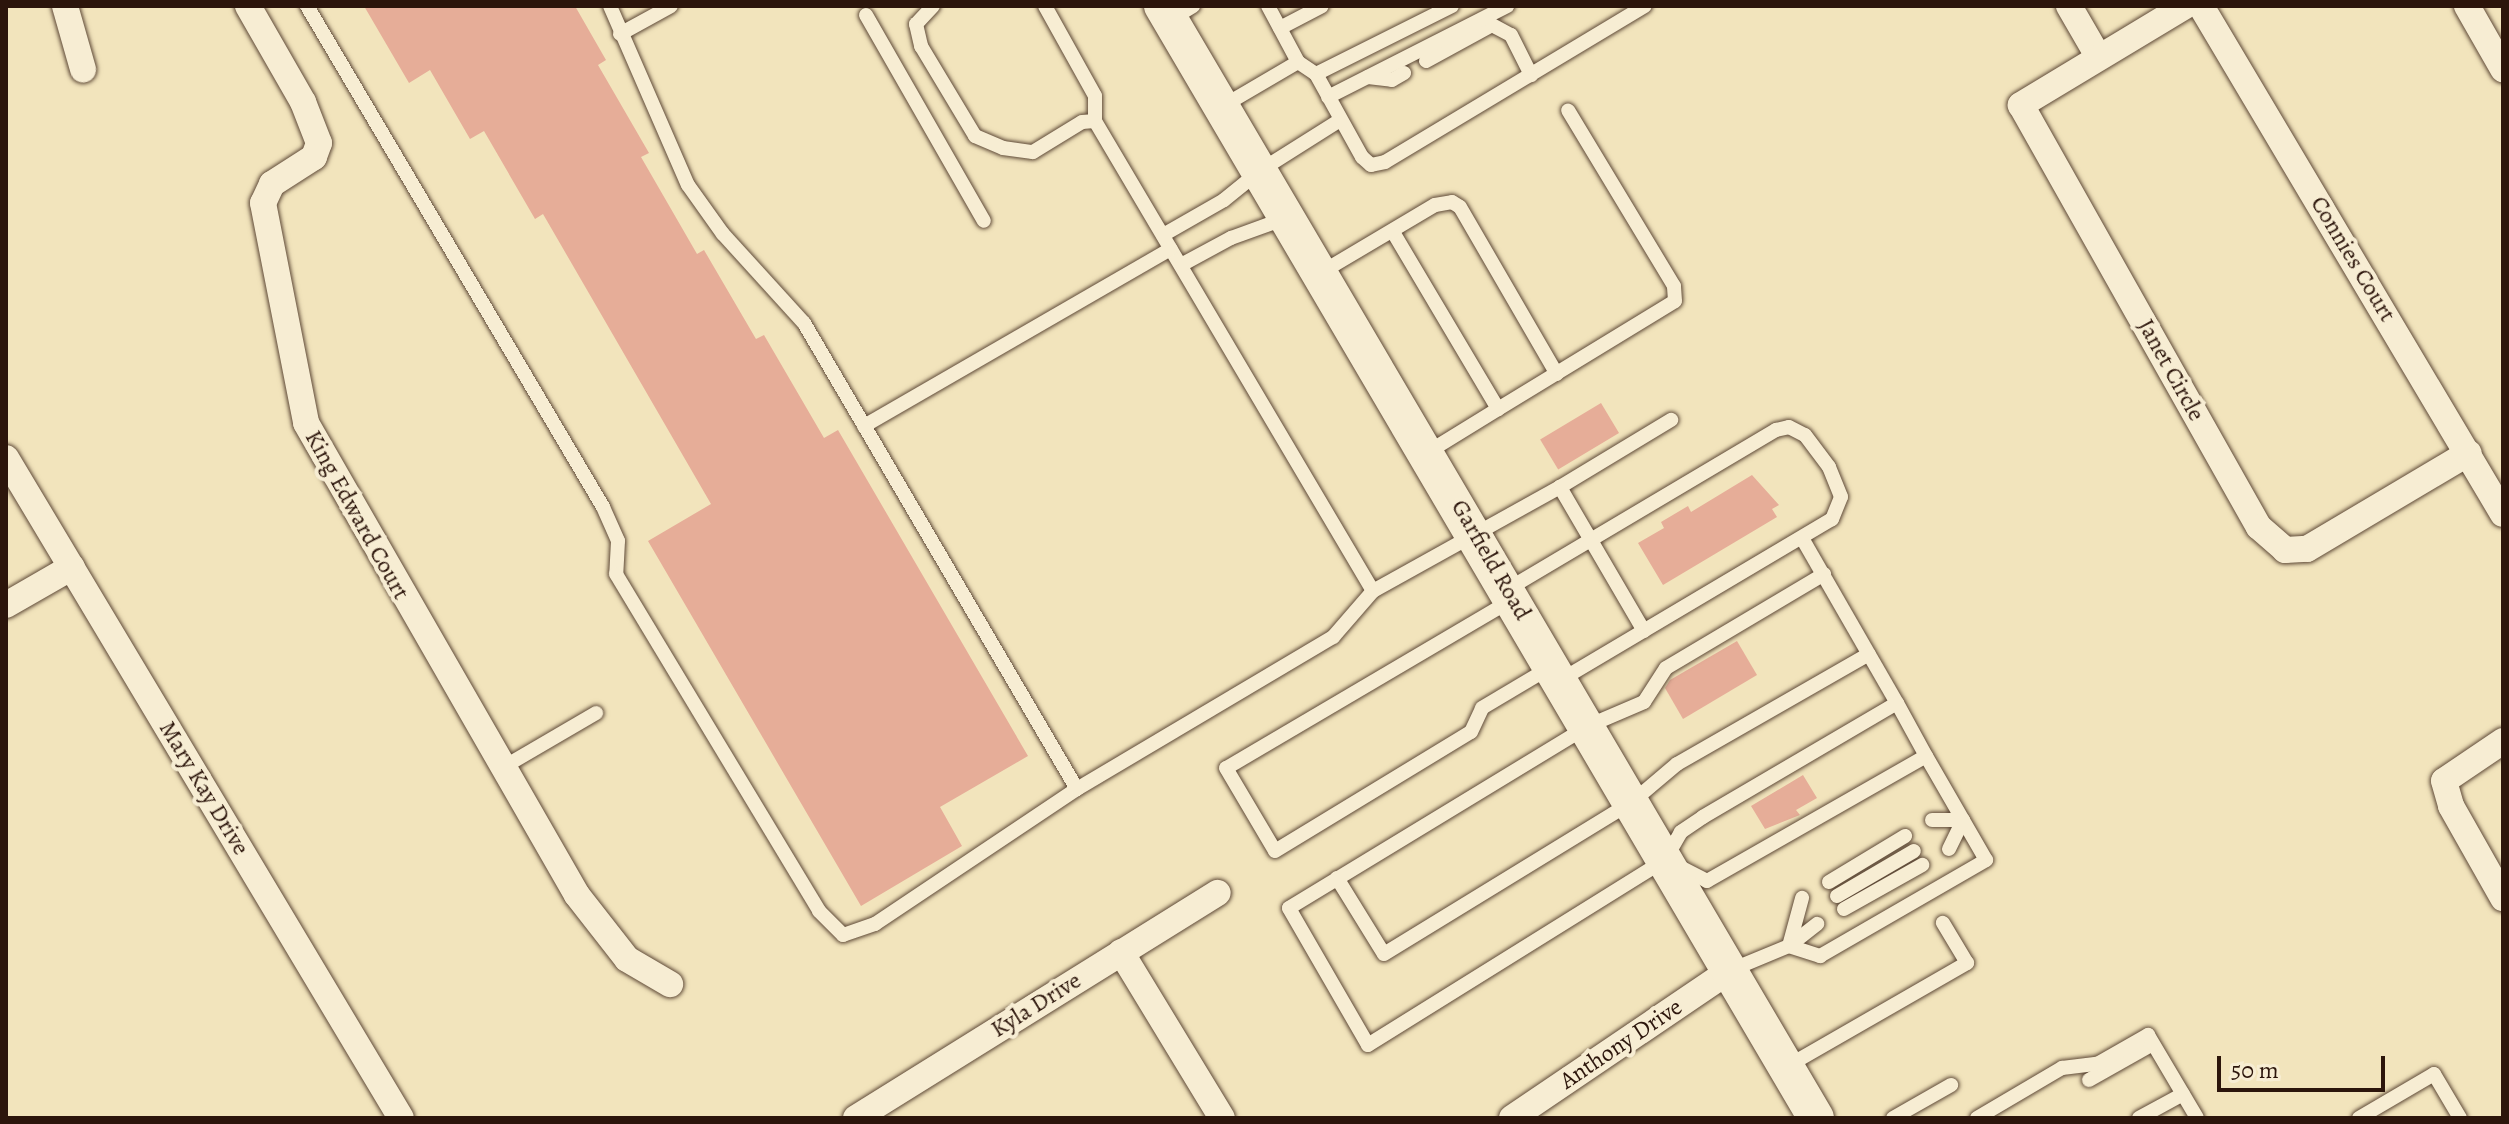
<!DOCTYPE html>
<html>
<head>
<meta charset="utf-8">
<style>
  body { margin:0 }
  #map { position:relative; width:2509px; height:1124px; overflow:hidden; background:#f2e4bc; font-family:Alegreya,serif }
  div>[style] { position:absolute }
  .building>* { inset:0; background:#e6ad98; transform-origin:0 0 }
  .roads { filter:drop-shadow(0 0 2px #5e4937) drop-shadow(0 0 2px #5e4937) }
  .lane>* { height:14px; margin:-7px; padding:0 7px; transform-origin:7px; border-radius:7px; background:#f7edd3 }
  .street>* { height:26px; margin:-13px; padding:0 13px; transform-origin:13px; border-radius:13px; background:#f7edd3 }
  .secondary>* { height:36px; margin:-18px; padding:0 18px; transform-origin:18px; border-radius:18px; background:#f7edd3 }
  span { translate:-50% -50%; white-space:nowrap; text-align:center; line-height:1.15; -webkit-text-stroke:8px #f7edd3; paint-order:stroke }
  .street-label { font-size:24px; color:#2c150b }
  .frame { position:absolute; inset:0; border:8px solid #2c150b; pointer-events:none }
  .scale { position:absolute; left:2217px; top:1056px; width:168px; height:36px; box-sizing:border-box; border:4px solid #2c150b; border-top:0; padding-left:10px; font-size:24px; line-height:28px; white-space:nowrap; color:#2c150b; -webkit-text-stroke:6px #f7edd3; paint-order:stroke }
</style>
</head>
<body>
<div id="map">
  <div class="building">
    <div style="clip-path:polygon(364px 6px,575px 6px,606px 60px,598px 65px,649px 153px,641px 157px,697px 254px,704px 250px,756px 339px,764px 335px,824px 438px,838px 430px,1028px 756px,940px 807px,962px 846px,861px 906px,648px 541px,711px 504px,543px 214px,535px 219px,484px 131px,470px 139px,430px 70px,409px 83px)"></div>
    <div style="left:1601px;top:403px;width:35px;height:71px;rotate:59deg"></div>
    <div style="clip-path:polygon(1752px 475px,1779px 505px,1772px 509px,1777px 517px,1663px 585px,1638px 543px,1664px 528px,1661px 522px,1688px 506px,1691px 512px)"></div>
    <div style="clip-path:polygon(1737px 641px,1757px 675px,1683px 719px,1665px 688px,1670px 680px)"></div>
    <div style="clip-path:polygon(1803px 775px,1817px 798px,1796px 810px,1800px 815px,1765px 829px,1751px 806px)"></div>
  </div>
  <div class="roads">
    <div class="lane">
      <div style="left:307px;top:6px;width:582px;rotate:59.42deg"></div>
      <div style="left:603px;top:507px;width:37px;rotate:66deg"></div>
      <div style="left:618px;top:541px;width:33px;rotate:93deg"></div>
      <div style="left:616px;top:574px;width:393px;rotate:58.9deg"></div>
      <div style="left:819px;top:911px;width:34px;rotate:45deg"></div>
      <div style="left:843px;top:935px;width:34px;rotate:-19deg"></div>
      <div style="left:875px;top:924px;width:243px;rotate:-33.8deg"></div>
      <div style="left:1077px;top:789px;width:298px;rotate:-30.7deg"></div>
      <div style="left:1333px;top:637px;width:61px;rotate:-49deg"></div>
      <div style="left:1373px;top:591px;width:214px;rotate:-29.1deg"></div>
      <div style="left:610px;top:6px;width:195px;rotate:66.5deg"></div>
      <div style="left:688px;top:185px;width:60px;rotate:54.5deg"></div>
      <div style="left:723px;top:234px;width:120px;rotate:47.7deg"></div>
      <div style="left:804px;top:323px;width:540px;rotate:59.64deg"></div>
      <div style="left:933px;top:6px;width:25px;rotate:133deg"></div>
      <div style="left:916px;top:24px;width:23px;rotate:77deg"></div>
      <div style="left:921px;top:46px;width:105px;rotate:59deg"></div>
      <div style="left:975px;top:136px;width:30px;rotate:23deg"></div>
      <div style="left:1003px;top:148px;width:30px;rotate:8deg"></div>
      <div style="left:1033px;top:152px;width:57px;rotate:-31.5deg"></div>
      <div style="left:1082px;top:122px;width:13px;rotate:-4deg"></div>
      <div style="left:1045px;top:6px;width:103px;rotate:60.9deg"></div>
      <div style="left:1095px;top:96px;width:25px;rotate:90deg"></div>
      <div style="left:1095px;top:121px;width:546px;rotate:59.4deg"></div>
      <div style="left:1268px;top:6px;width:64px;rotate:61.8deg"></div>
      <div style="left:1298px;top:62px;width:22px;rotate:34deg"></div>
      <div style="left:1316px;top:74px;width:152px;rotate:-26.6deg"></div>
      <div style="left:866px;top:15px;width:237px;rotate:60.2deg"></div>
      <div style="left:1170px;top:20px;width:27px;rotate:-31deg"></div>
      <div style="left:1280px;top:28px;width:47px;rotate:-27.6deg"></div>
      <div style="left:620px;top:34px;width:58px;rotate:-28.8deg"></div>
      <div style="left:1426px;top:61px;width:75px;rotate:-28.6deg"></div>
      <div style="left:1492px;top:25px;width:21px;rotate:28deg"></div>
      <div style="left:1511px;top:35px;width:45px;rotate:63.4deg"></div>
      <div style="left:1316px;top:74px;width:95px;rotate:61deg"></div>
      <div style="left:1362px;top:157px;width:12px;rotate:42deg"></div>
      <div style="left:1371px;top:165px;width:14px;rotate:-12deg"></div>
      <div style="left:1385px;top:162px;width:303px;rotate:-31deg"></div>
      <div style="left:1368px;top:77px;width:24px;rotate:7deg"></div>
      <div style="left:1392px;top:80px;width:14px;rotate:-30deg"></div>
      <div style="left:1328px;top:97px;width:201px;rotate:-26.9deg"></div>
      <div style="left:1223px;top:106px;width:87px;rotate:-30.4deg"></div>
      <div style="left:1393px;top:232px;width:206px;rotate:59.3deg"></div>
      <div style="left:1498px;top:409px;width:82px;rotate:148.4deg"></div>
      <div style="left:1163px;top:235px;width:70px;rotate:-29.8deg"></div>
      <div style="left:1224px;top:200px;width:48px;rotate:-39deg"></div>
      <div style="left:1261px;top:170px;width:93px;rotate:-32.3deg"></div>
      <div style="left:1181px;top:265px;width:57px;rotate:-28.4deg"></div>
      <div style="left:1231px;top:238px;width:59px;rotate:-20deg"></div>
      <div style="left:1322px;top:272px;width:131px;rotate:-30.7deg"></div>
      <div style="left:1435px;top:205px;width:17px;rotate:-10deg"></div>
      <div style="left:1452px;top:202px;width:9px;rotate:32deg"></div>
      <div style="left:1460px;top:207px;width:193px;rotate:59.9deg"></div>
      <div style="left:1498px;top:409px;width:207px;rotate:-31.4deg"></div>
      <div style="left:1675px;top:301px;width:15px;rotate:-94deg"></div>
      <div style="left:1674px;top:286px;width:205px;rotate:-121.1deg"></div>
      <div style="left:864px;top:426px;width:354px;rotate:-30deg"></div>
      <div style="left:1802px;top:538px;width:190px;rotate:60.1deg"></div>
      <div style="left:1508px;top:589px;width:312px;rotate:-30.7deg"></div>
      <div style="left:1776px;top:430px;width:13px;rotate:-13deg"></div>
      <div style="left:1789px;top:427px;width:18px;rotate:27deg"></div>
      <div style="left:1805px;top:435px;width:40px;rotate:53deg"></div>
      <div style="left:1829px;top:467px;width:32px;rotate:68deg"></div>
      <div style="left:1841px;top:497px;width:24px;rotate:112deg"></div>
      <div style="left:1832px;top:519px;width:315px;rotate:149.3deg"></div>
      <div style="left:1510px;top:601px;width:329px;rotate:149.5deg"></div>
      <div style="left:1226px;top:768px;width:96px;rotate:59.4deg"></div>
      <div style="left:1275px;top:851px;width:229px;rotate:-31.3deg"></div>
      <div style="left:1471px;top:732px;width:26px;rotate:-65deg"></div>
      <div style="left:1482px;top:708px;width:78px;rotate:-30.8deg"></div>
      <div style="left:1644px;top:631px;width:167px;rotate:-120.3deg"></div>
      <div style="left:1560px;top:487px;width:130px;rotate:-31.1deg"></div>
      <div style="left:502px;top:768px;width:109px;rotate:-30.3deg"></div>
      <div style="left:1932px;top:820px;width:31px"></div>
      <div style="left:1949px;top:849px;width:32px;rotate:-64deg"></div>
      <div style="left:1676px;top:865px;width:35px;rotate:27deg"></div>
      <div style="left:1707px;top:881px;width:252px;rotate:-29.7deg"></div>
      <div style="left:1926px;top:756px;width:60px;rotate:-118.7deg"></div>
      <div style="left:1897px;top:703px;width:225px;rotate:149.6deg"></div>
      <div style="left:1703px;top:817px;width:27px;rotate:146deg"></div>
      <div style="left:1681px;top:832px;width:32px;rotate:120deg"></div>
      <div style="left:1665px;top:860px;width:350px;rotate:148.1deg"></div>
      <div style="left:1368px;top:1045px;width:158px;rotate:-120deg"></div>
      <div style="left:1289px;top:908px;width:350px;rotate:-31.3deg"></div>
      <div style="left:1588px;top:726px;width:61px;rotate:-23.2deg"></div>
      <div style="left:1644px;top:702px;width:40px;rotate:-57.1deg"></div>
      <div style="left:1666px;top:668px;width:184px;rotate:-30.7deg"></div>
      <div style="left:1337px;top:878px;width:89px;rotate:58.3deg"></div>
      <div style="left:1384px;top:954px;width:291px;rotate:-31.5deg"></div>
      <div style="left:1632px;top:802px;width:59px;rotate:-40.2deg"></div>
      <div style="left:1677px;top:764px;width:221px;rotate:-29.8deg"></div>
      <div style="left:1829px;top:882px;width:89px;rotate:-31.2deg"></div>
      <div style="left:1837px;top:896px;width:89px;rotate:-30.3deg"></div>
      <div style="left:1844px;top:909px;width:90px;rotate:-29.4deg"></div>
      <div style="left:1789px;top:946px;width:50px;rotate:-74.8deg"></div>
      <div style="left:1789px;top:946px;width:36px;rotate:-38deg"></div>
      <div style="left:1731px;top:970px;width:63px;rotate:-22.5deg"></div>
      <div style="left:1789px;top:946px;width:33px;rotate:18deg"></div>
      <div style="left:1820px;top:956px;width:192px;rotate:-30deg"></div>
      <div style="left:1986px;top:860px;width:120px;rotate:-120deg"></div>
      <div style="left:1786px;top:1067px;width:209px;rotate:-29.9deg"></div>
      <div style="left:1967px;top:963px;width:47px;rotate:-121deg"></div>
      <div style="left:2089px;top:1080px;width:73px;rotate:-29.4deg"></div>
      <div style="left:1893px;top:1118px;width:67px;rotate:-29.6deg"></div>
      <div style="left:1977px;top:1118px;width:99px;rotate:-30.5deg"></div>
      <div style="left:2062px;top:1068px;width:35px;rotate:-7deg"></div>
      <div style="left:2097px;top:1064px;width:59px;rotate:-29.6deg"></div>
      <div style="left:2148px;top:1035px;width:96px;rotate:59.4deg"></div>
      <div style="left:2139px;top:1118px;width:50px;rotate:-28.6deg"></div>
      <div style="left:2359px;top:1118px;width:87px;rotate:-30.4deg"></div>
      <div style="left:2434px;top:1074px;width:51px;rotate:59.4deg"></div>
    </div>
    <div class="street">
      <div style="left:65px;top:6px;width:66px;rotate:74.1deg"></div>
      <div style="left:248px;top:6px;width:111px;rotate:60.2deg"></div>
      <div style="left:303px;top:102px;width:44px;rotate:68.7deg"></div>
      <div style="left:319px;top:143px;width:15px;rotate:110deg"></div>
      <div style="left:314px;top:157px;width:50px;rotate:147.3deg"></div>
      <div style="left:272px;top:184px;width:21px;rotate:115deg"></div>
      <div style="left:263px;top:203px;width:224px;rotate:78.9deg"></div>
      <div style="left:306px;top:423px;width:544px;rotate:60.14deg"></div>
      <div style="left:577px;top:895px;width:81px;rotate:52deg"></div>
      <div style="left:627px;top:959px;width:50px;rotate:30.2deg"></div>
      <div style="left:2069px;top:6px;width:58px;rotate:59.9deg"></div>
      <div style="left:2185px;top:6px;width:192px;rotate:148.9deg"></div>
      <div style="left:2021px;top:105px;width:484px;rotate:60.6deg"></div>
      <div style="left:2259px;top:527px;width:35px;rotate:41deg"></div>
      <div style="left:2285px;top:550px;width:22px;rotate:-3deg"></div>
      <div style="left:2307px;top:549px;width:188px;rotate:-30.7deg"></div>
      <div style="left:2201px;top:6px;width:591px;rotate:59.27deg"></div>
      <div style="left:2467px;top:6px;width:73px;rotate:60.3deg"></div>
      <div style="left:6px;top:458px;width:769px;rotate:59.1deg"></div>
      <div style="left:6px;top:605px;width:76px;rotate:-29.9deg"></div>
      <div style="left:2503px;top:741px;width:71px;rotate:145.9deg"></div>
      <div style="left:2444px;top:781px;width:26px;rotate:74deg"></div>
      <div style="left:2451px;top:806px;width:106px;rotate:60.5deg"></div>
      <div style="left:1121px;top:952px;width:194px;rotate:58.7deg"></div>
      <div style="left:856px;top:1118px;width:426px;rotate:-31.9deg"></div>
      <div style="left:1512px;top:1118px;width:264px;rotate:-34.1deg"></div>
    </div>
    <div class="secondary">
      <div style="left:1162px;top:6px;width:1290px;rotate:59.54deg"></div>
    </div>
  </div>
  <div class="street-label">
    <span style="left:2353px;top:259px;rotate:59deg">Connies Court</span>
    <span style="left:2171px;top:370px;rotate:61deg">Janet Circle</span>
    <span style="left:357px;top:515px;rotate:61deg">King Edward Court</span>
    <span style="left:1491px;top:560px;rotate:60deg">Garfield Road</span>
    <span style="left:204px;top:788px;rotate:59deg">Mary Kay Drive</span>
    <span style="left:1036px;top:1005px;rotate:-32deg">Kyla Drive</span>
    <span style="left:1621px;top:1044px;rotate:-34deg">Anthony Drive</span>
  </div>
  <div class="frame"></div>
  <div class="scale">50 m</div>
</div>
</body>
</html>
